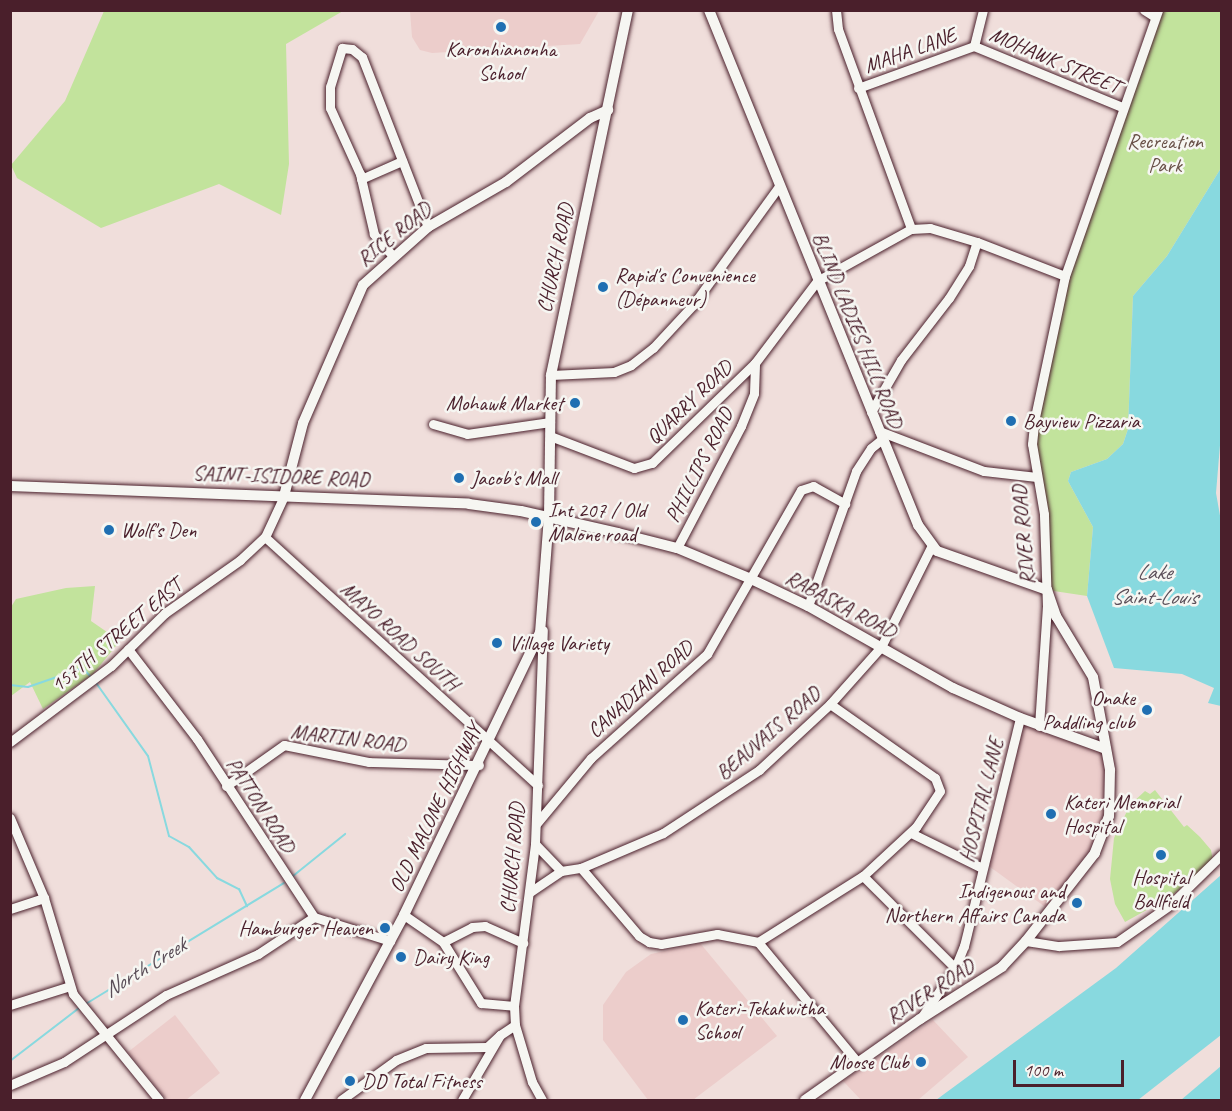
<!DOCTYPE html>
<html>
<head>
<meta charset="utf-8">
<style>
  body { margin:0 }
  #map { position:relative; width:1232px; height:1111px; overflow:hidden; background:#f0dedb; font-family:Caveat,sans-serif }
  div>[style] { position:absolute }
  .built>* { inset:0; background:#eccdcb }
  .green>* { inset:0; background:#c2e39c }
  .water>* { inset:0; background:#88d9df }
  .stream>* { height:2px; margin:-1px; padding:0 1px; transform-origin:1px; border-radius:1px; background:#88d9df }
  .roads { filter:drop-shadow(0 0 2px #4a1f2b) drop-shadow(0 0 2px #4a1f2b) }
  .minor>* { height:9px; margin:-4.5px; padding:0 4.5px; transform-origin:4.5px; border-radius:4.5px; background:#f6f6f2 }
  .tertiary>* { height:10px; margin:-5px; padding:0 5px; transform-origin:5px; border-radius:5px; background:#f6f6f2 }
  .dots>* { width:16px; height:16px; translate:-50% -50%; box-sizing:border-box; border:3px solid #f6f6f2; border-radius:50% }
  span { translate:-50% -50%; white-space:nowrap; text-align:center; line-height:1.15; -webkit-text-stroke:5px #f6f6f2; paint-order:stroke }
  .poi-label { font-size:21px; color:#4a1f2b }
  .left { translate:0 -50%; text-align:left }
  .right { translate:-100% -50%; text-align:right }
  .street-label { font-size:21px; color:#4a1f2b }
  .park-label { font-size:21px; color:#685047 }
  .water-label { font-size:22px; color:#5a4e58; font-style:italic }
  .frame { position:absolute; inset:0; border:12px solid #4a1f2b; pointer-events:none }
  .scale { position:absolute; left:1013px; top:1060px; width:111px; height:27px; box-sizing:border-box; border:3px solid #4a1f2b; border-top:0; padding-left:8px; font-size:18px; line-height:21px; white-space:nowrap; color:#4a1f2b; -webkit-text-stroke:4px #f6f6f2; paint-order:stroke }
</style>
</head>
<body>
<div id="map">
  <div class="built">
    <div style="clip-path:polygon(410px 11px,410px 10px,599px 11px,580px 44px,432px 53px,420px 50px,412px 37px)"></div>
    <div style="clip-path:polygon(1020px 717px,1105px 742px,1103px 824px,1082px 865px,1048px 909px,986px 864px)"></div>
    <div style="clip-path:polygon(700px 943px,777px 1036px,693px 1100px,648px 1100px,603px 1040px,603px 1005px,626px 972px,651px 954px)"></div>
    <div style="clip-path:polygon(175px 1015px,220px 1073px,186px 1100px,167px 1100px,128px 1052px)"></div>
    <div style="clip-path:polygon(933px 1020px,968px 1057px,918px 1100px,861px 1100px,843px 1081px)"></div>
  </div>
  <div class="green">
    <div style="clip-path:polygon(104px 11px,343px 11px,286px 44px,289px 164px,281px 215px,219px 184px,101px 228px,17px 178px,11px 165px,65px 101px)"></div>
    <div style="clip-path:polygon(1158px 11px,1221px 11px,1221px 168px,1167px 256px,1133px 296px,1128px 429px,1123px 444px,1107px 459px,1071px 472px,1068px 481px,1093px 527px,1087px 596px,1047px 590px,1044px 514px,1032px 444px,1065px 276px)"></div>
    <div style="clip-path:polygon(95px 586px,91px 621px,120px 641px,93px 674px,43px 709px,30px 682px,11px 696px,11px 607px,16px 599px,66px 588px)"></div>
    <div style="clip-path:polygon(1155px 790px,1184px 827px,1187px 825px,1200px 837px,1211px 850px,1213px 861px,1170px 897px,1125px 922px,1115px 904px,1110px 879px,1114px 838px,1130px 805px,1145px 791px,1150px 794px)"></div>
  </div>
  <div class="water">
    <div style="clip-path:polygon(1221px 168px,1222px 421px,1216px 493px,1222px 527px,1221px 706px,1208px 703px,1214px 688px,1182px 674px,1114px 668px,1087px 596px,1093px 527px,1068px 481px,1071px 472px,1107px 459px,1123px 444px,1128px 429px,1133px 296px,1167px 256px)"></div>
    <div style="clip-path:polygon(1221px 875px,1221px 1035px,1138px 1100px,936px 1100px,1116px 968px)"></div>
    <div style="clip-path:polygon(1221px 1066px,1221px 1100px,1181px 1100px)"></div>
  </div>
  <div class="stream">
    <div style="left:94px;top:680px;width:93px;rotate:54.6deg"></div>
    <div style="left:148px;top:756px;width:83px;rotate:75.3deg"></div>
    <div style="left:169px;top:836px;width:23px;rotate:29deg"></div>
    <div style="left:189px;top:847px;width:42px;rotate:47.9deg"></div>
    <div style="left:217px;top:878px;width:25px;rotate:27deg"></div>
    <div style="left:239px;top:889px;width:19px;rotate:65deg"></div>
    <div style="left:10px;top:685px;width:18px;rotate:6deg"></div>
    <div style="left:28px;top:687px;width:58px;rotate:-19.1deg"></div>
    <div style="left:83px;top:668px;width:11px;rotate:49deg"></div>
    <div style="left:293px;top:876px;width:67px;rotate:-38.9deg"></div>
    <div style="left:84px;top:1005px;width:234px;rotate:-31.4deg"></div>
    <div style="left:10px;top:1061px;width:87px;rotate:-37.5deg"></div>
  </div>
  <div class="roads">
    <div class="minor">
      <div style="left:836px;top:10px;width:19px;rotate:84deg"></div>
      <div style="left:838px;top:29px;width:213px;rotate:69.9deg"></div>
      <div style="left:983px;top:10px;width:37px;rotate:104deg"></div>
      <div style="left:974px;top:46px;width:160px;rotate:22.4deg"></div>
      <div style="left:1144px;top:10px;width:13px;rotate:32deg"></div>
      <div style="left:858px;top:88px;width:123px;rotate:-19.9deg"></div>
      <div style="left:361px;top:179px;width:45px;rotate:-23.7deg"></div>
      <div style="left:392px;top:255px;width:28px;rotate:-131deg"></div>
      <div style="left:374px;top:234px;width:62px;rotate:-103.1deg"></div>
      <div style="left:360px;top:174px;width:72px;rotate:-114.4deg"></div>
      <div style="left:330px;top:108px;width:21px;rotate:-90deg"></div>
      <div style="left:330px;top:87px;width:41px;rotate:-72.9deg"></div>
      <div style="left:342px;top:48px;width:10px;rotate:6deg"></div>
      <div style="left:352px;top:49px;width:13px;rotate:39deg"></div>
      <div style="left:362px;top:57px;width:182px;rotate:68.8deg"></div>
      <div style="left:551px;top:375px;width:63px;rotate:-2.7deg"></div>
      <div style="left:614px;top:372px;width:18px;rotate:-22deg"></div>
      <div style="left:631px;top:365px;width:28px;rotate:-38deg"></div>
      <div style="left:653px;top:348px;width:59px;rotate:-47.1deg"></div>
      <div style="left:693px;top:305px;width:147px;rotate:-54.1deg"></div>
      <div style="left:871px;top:412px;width:60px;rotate:-60deg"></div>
      <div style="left:901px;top:360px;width:78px;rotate:-52.3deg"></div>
      <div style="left:949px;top:298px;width:38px;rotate:-58deg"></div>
      <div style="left:969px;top:266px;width:25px;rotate:-72deg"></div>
      <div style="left:433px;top:424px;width:35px;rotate:16deg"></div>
      <div style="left:467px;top:434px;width:84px;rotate:-8.2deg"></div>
      <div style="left:879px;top:431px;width:112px;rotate:20.9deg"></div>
      <div style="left:984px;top:471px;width:53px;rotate:6.5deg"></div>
      <div style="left:550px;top:436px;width:90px;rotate:20.9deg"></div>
      <div style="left:634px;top:468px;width:19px;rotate:-16deg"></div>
      <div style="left:652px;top:463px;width:144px;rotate:-44.2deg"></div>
      <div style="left:755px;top:363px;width:103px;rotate:-52.9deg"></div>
      <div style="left:817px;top:281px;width:107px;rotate:-29deg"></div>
      <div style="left:911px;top:229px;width:19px;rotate:-3deg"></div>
      <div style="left:930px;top:228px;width:49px;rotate:16.6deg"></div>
      <div style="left:977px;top:242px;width:94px;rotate:21.1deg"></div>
      <div style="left:265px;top:537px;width:369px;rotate:42.3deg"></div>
      <div style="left:677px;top:548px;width:138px;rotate:-62.3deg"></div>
      <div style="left:741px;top:426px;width:35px;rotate:-68deg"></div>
      <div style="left:754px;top:393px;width:30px;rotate:-88deg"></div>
      <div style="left:808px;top:606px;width:143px;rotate:-70.4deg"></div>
      <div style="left:856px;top:471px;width:27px;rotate:-57deg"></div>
      <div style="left:871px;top:448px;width:14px;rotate:-39deg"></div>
      <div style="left:128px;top:649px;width:113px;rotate:52.5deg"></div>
      <div style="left:197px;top:739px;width:213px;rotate:56.7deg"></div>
      <div style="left:314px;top:917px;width:80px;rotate:17.5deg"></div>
      <div style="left:1039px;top:726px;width:120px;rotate:-86.2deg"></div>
      <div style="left:1047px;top:606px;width:92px;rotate:-91.9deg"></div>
      <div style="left:1044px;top:514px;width:71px;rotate:-99.7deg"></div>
      <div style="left:1032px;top:444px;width:27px;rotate:-84deg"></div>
      <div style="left:1035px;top:417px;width:144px;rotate:-78deg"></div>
      <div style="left:1065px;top:276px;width:282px;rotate:-70.7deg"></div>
      <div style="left:10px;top:742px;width:126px;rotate:-37deg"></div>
      <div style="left:111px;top:666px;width:76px;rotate:-44.5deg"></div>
      <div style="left:165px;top:613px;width:92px;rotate:-35.2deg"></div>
      <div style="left:240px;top:560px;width:34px;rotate:-43deg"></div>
      <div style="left:265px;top:537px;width:45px;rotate:-65.1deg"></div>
      <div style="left:226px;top:786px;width:71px;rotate:-35.3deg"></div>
      <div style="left:284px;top:745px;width:87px;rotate:11.3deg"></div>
      <div style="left:369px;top:762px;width:110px;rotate:1.6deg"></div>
      <div style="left:10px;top:818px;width:87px;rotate:67deg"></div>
      <div style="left:44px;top:898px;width:100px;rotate:73.2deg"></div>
      <div style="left:73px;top:994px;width:136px;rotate:50.9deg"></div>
      <div style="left:536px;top:824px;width:86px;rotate:-50.2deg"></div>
      <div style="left:591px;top:758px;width:156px;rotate:-41.9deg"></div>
      <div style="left:707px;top:654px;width:189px;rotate:-60.2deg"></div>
      <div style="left:801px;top:490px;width:13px;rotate:-18deg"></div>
      <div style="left:813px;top:486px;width:37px;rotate:29deg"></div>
      <div style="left:911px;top:833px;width:79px;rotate:26.2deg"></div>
      <div style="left:535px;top:844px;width:37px;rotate:46deg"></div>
      <div style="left:561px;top:871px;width:20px;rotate:-9deg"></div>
      <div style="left:581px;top:868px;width:89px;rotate:-23.1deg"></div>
      <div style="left:663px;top:833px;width:115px;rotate:-33.3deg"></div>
      <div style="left:759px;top:770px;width:97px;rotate:-42.9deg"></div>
      <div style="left:830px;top:704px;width:76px;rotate:-48.2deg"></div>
      <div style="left:881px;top:647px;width:112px;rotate:-63.4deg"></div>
      <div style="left:581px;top:868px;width:89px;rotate:49.5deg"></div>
      <div style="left:639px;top:936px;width:12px;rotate:31deg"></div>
      <div style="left:649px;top:942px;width:12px;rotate:9deg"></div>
      <div style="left:661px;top:944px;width:57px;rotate:-10.1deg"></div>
      <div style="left:717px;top:934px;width:42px;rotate:11deg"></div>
      <div style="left:863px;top:876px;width:130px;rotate:45deg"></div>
      <div style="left:530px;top:892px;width:37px;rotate:-34deg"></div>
      <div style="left:10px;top:909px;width:36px;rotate:-18deg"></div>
      <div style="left:404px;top:915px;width:47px;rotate:34.7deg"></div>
      <div style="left:443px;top:942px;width:72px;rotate:58.1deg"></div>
      <div style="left:481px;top:1003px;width:33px;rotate:5deg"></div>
      <div style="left:1026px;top:941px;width:33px;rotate:9deg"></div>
      <div style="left:1059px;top:946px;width:58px;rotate:-3.9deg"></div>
      <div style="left:1117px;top:942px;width:65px;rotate:-34.9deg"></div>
      <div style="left:1170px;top:905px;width:73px;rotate:-44.4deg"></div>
      <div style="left:443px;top:942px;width:33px;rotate:-27deg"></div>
      <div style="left:472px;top:927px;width:13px;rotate:-4deg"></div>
      <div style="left:485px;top:926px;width:42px;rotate:24.1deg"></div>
      <div style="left:758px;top:942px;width:124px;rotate:-32.2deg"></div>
      <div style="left:863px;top:876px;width:72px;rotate:-42.8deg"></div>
      <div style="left:916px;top:827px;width:43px;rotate:-56.3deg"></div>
      <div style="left:940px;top:791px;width:14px;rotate:-111deg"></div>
      <div style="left:935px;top:778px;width:128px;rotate:-144.8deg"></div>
      <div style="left:758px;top:942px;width:157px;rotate:50.4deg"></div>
      <div style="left:10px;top:1005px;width:63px;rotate:-17.6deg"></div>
      <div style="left:921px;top:1018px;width:60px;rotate:-55.8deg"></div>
      <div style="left:955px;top:968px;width:24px;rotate:-68deg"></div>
      <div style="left:964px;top:946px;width:235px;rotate:-76.2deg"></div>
      <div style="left:10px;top:1085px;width:59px;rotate:-23.1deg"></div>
      <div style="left:64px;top:1062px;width:122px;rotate:-33.3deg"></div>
      <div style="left:166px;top:995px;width:101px;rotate:-24deg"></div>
      <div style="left:258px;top:954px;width:67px;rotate:-33.5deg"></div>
      <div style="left:341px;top:1100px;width:68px;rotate:-36deg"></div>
      <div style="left:396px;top:1060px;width:32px;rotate:-22deg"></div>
      <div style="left:426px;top:1048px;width:61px;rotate:-0.9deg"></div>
      <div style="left:487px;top:1047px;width:18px;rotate:-43deg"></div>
      <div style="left:462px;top:1100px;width:75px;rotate:-59.7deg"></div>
      <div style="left:500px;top:1035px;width:18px;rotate:-34deg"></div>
      <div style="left:542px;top:1100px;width:21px;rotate:-119deg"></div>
      <div style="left:532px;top:1082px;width:59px;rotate:-106.6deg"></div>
      <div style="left:515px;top:1025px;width:19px;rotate:-93deg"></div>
      <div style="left:514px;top:1006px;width:163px;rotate:-82.6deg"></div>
      <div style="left:535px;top:844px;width:214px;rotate:-87.9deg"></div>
    </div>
    <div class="tertiary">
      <div style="left:709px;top:10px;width:556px;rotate:67.91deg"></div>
      <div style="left:918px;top:525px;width:32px;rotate:54deg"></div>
      <div style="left:937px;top:551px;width:117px;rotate:19.5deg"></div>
      <div style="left:1047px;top:590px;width:28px;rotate:71deg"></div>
      <div style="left:1056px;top:616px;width:71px;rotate:58.8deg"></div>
      <div style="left:1093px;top:677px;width:95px;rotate:79.6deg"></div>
      <div style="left:1110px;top:770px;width:46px;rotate:91.2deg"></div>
      <div style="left:1109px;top:816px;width:40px;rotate:111deg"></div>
      <div style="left:1095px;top:853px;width:112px;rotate:128.1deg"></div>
      <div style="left:1026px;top:941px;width:35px;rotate:133deg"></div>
      <div style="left:1002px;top:967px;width:97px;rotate:147.6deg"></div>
      <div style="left:920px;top:1019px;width:141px;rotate:144.8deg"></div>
      <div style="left:10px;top:486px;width:459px;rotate:2.2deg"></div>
      <div style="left:469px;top:504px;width:52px;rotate:7.7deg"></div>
      <div style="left:521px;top:511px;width:99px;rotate:12.8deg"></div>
      <div style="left:618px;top:533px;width:61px;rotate:14.3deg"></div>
      <div style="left:677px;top:548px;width:80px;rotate:22.7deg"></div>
      <div style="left:751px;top:579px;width:63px;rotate:25.3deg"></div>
      <div style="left:808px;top:606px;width:167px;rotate:29.5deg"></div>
      <div style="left:953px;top:688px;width:73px;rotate:24.1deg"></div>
      <div style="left:1020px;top:718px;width:91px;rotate:19.8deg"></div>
      <div style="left:284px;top:496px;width:75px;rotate:-75.4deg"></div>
      <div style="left:303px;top:423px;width:150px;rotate:-66.5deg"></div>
      <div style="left:363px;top:285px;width:87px;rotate:-41.7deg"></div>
      <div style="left:428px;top:227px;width:90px;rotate:-30deg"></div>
      <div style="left:506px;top:182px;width:106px;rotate:-37.3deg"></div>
      <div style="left:590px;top:118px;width:20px;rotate:-24deg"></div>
      <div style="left:305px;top:1100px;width:210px;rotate:-61.8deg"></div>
      <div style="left:404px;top:915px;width:313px;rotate:-64.3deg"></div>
      <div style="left:540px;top:633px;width:117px;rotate:-85.6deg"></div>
      <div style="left:549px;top:516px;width:141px;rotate:-89.2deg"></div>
      <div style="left:551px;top:375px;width:373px;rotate:-78.1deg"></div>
    </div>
  </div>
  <div class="dots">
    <div style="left:501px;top:27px;background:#1f6fb2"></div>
    <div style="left:603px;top:287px;background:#1f6fb2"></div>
    <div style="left:575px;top:403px;background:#1f6fb2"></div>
    <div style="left:1011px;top:421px;background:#1f6fb2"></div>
    <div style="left:459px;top:478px;background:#1f6fb2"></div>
    <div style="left:536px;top:522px;background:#1f6fb2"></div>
    <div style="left:109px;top:530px;background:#1f6fb2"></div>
    <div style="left:497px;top:643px;background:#1f6fb2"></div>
    <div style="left:1147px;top:710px;background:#1f6fb2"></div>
    <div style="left:1051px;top:814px;background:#1f6fb2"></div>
    <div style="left:1161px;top:855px;background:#1f6fb2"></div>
    <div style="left:1077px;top:903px;background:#1f6fb2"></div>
    <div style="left:385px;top:928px;background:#1f6fb2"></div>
    <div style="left:401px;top:957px;background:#1f6fb2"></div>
    <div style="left:683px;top:1020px;background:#1f6fb2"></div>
    <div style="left:921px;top:1062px;background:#1f6fb2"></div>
    <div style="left:350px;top:1081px;background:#1f6fb2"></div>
  </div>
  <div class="poi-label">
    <span style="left:501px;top:61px">Karonhianonha<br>School</span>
    <span class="left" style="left:615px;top:287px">Rapid's Convenience<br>(Dépanneur)</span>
    <span class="right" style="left:563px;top:403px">Mohawk Market</span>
    <span class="left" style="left:1023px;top:421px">Bayview Pizzaria</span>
    <span class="left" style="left:471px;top:478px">Jacob's Mall</span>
    <span class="left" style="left:548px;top:522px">Int 207 / Old<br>Malone road</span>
    <span class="left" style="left:121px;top:530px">Wolf's Den</span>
    <span class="left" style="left:509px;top:643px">Village Variety</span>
    <span class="right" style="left:1135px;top:710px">Onake<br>Paddling club</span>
    <span class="left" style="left:1064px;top:814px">Kateri Memorial<br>Hospital</span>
    <span style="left:1161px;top:889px">Hospital<br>Ballfield</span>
    <span class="right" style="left:1065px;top:903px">Indigenous and<br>Northern Affairs Canada</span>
    <span class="right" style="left:373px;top:928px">Hamburger Heaven</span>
    <span class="left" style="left:413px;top:957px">Dairy King</span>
    <span class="left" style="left:695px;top:1020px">Kateri-Tekakwitha<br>School</span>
    <span class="right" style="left:909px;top:1062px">Moose Club</span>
    <span class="left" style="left:362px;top:1081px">DD Total Fitness</span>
  </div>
  <div class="street-label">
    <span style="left:910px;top:50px;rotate:-20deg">MAHA LANE</span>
    <span style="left:1055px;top:60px;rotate:23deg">MOHAWK STREET</span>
    <span style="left:394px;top:234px;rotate:-39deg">RICE ROAD</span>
    <span style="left:555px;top:258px;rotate:-78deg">CHURCH ROAD</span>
    <span style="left:858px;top:330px;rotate:68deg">BLIND LADIES HILL ROAD</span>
    <span style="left:689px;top:402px;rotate:-44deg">QUARRY ROAD</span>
    <span style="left:699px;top:465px;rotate:-63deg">PHILLIPS ROAD</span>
    <span style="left:281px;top:476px;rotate:2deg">SAINT-ISIDORE ROAD</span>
    <span style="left:1023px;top:535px;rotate:-95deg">RIVER ROAD</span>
    <span style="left:841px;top:604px;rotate:28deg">RABASKA ROAD</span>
    <span style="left:116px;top:635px;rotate:-40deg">157TH STREET EAST</span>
    <span style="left:400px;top:636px;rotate:42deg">MAYO ROAD SOUTH</span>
    <span style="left:640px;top:689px;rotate:-42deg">CANADIAN ROAD</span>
    <span style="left:768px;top:733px;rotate:-41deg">BEAUVAIS ROAD</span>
    <span style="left:348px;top:738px;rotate:7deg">MARTIN ROAD</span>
    <span style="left:981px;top:800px;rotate:-76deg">HOSPITAL LANE</span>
    <span style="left:261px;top:805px;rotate:57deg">PATTON ROAD</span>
    <span style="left:435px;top:808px;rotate:-64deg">OLD MALONE HIGHWAY</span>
    <span style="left:512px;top:858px;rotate:-85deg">CHURCH ROAD</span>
    <span style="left:930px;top:991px;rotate:-33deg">RIVER ROAD</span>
  </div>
  <div class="park-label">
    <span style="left:1165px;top:153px">Recreation<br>Park</span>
  </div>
  <div class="water-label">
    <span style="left:1154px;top:585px">Lake<br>Saint-Louis</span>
    <span style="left:145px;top:968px;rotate:-32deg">North Creek</span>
  </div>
  <div class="frame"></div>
  <div class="scale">100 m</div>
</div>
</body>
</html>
